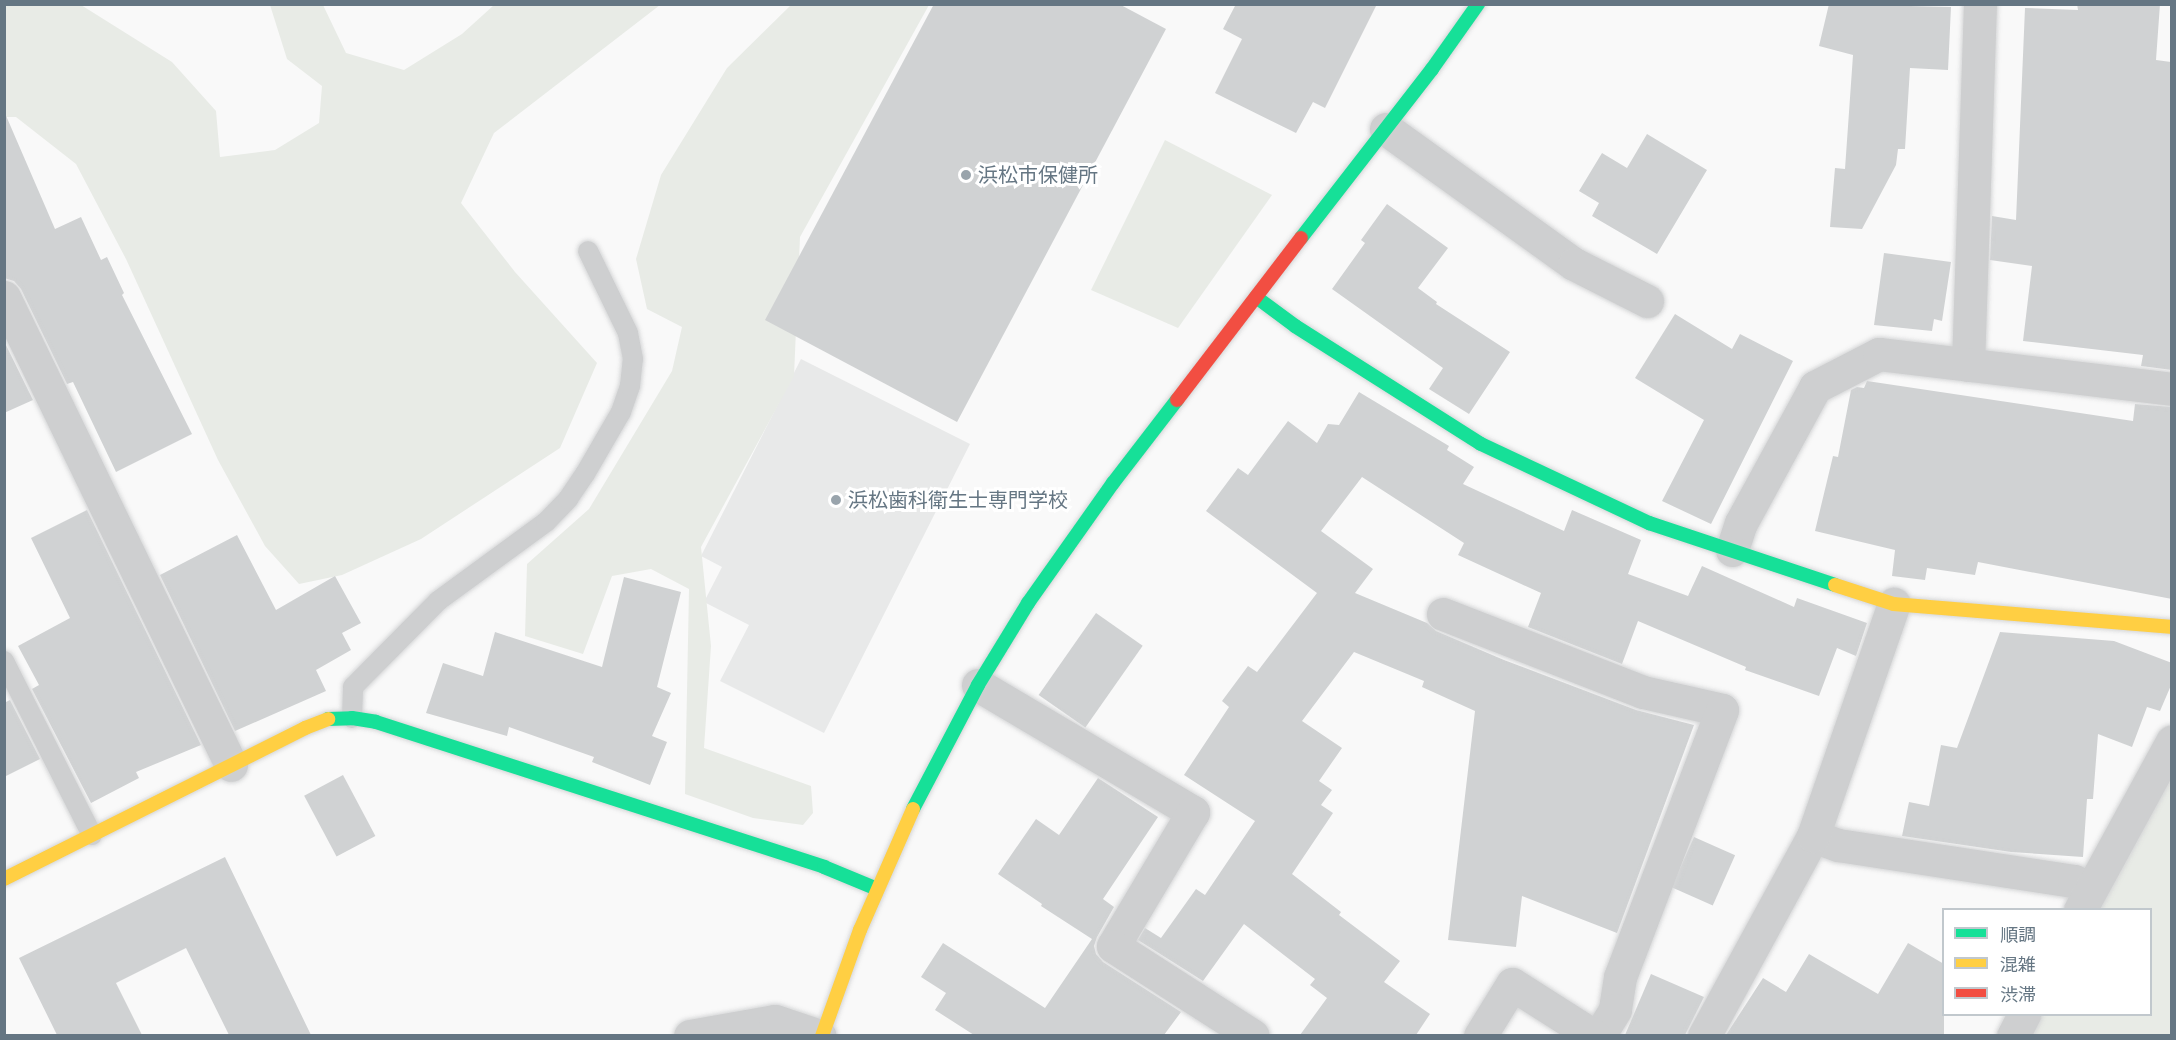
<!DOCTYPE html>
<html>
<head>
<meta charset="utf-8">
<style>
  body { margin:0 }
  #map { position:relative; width:2176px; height:1040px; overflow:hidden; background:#f9f9f9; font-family:"Space Grotesk","Noto Sans JP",sans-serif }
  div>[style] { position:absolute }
  .built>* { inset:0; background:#e8e9e9 }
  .green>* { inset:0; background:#e8ebe6 }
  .building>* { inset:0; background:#d0d2d3; transform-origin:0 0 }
  .roads { filter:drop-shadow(0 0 2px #d5d6d7) drop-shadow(0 0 2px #d5d6d7) }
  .lane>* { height:20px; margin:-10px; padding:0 10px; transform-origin:10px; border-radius:10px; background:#cecfd0 }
  .street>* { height:33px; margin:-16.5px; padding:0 16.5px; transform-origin:16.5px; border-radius:16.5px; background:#cecfd0 }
  .fast>* { height:14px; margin:-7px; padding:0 7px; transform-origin:7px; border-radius:7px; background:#16e098 }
  .slow>* { height:14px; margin:-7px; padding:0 7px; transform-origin:7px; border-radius:7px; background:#ffcf43 }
  .jam>* { height:14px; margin:-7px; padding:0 7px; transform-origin:7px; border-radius:7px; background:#f24e42 }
  .dots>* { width:16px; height:16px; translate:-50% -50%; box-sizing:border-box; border:3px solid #fff; border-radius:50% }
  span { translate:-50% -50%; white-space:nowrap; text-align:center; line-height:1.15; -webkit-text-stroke:6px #fff; paint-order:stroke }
  .poi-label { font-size:20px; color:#657683 }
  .left { translate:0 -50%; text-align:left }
  .frame { position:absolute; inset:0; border:6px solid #657683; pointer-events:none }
  .legend { position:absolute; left:1942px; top:908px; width:210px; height:108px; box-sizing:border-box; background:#fff; border:2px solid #c1c8cd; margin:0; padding:8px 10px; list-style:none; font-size:18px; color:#657683 }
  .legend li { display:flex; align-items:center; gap:12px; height:30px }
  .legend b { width:30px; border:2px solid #c1c8cd }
</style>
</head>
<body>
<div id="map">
  <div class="built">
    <div style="clip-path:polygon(801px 359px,970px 444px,824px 733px,720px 681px,749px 625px,704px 602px,722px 567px,701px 556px)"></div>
  </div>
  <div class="green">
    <div style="clip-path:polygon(5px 5px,81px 5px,172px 62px,216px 111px,220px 157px,275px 150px,319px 123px,322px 86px,287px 59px,270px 5px,323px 5px,346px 53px,404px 70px,462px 34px,494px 5px,660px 5px,494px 133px,461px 203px,515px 272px,597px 363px,560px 448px,421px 539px,342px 575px,299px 584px,265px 546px,218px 460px,126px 259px,76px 164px,16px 117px,5px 117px)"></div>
    <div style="clip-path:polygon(791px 5px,929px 5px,800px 237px,794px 376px,701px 547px,711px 646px,704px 748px,811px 786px,813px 813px,803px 825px,753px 818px,685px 794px,689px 589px,651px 569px,612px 576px,583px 654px,525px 636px,527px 564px,589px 509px,672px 371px,682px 327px,647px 309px,636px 259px,661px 175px,727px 68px)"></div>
    <div style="clip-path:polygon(1165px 140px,1272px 195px,1178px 328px,1091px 290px)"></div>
    <div style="clip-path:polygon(2171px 778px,2171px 1035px,2030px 1036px,2041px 1015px,2150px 1014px,2150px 910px,2099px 909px)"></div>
  </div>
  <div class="building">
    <div style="clip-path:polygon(934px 4px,1119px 4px,1166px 29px,957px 422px,765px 320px)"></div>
    <div style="clip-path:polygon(1236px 4px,1377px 4px,1325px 108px,1313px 102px,1296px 133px,1215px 93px,1242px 39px,1223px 29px)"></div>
    <div style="clip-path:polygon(1829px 4px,1951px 7px,1948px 70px,1910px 68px,1905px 149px,1898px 149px,1896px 165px,1862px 229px,1830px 227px,1835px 168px,1845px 169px,1853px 55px,1819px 46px)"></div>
    <div style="clip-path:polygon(2077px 4px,2160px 4px,2156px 60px,2171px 62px,2172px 370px,2141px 366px,2143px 355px,2023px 341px,2032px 266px,1990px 260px,1992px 216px,2016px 220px,2025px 8px,2078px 10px)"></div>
    <div style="clip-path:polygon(4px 111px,55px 229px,81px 217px,101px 260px,107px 257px,124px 293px,122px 295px,192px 434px,116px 472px,73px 382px,67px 384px,21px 289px,14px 281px,4px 278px)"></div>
    <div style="clip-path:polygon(1647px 134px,1707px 170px,1657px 254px,1592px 216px,1599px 203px,1579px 191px,1602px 153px,1627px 168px)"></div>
    <div style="clip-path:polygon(1387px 204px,1448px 248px,1418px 288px,1437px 302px,1436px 304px,1510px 352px,1469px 414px,1429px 389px,1443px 368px,1332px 289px,1365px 243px,1361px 240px)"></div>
    <div style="clip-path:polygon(1884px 253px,1951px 262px,1942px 321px,1934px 319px,1932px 331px,1874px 325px)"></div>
    <div style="clip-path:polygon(1675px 314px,1732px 349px,1740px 334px,1793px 361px,1711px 524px,1662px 501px,1704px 420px,1635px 378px)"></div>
    <div style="clip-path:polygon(4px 341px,33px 400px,4px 413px)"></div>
    <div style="clip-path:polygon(1867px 381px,2133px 421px,2135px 404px,2172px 407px,2172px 599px,1978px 562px,1975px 575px,1927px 568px,1925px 580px,1892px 576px,1895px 550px,1815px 531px,1833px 456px,1838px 457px,1851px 390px,1857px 387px,1864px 388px)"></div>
    <div style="clip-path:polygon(1359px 392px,1449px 446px,1447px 450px,1474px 467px,1463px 484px,1564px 531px,1572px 510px,1641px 540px,1628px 574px,1688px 596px,1702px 566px,1794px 607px,1797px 598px,1867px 623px,1856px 656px,1837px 648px,1819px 696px,1745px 670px,1746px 667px,1638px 621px,1622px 664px,1528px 627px,1541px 593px,1458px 555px,1464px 543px,1362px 477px,1321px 531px,1373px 569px,1355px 593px,1427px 623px,1436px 631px,1504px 660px,1636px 710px,1694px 725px,1617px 933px,1522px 896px,1516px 947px,1448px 940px,1475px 711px,1422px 687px,1424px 681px,1354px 652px,1302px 721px,1342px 748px,1319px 781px,1332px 790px,1321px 805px,1333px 813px,1292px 874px,1341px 912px,1339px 915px,1400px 961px,1384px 982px,1430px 1014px,1416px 1035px,1300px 1035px,1327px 998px,1310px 985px,1315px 979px,1244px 924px,1203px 981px,1138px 940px,1145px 928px,1161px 938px,1196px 889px,1205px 895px,1255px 821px,1184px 775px,1229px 707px,1222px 701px,1248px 666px,1257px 672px,1317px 593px,1206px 511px,1238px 468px,1248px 475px,1288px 421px,1317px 443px,1328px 424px,1339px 425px)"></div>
    <div style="clip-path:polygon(87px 510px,201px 745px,136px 772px,139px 778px,91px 803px,32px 689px,39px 685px,18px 646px,70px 618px,31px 538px)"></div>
    <div style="clip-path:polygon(237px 535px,276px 610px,335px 576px,361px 623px,342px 633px,351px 650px,316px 670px,326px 691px,235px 731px,160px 575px)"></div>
    <div style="clip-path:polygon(624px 577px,681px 592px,657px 687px,671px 693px,652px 736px,667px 742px,650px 785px,592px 762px,594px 757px,509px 727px,507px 736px,426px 713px,443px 663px,483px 676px,495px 632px,602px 667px)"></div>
    <div style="left:1096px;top:613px;width:57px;height:100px;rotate:35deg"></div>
    <div style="clip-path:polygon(2000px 632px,2114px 641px,2172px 663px,2172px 683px,2160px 711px,2147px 707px,2132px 747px,2098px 734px,2093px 799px,2087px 799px,2083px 857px,2011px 852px,1902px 836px,1909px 802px,1929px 806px,1941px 745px,1957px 748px)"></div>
    <div style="clip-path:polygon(10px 700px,40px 759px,4px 777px,4px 703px)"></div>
    <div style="left:343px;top:775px;width:69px;height:44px;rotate:62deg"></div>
    <div style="clip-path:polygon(1098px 778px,1158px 817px,1103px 899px,1114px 907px,1097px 937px,1094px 946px,1096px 954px,1103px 962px,1181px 1012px,1164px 1035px,974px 1035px,935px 1010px,946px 993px,921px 977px,943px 943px,1045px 1008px,1092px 939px,1041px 906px,1042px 904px,998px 874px,1036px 819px,1059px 835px)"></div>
    <div style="left:1694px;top:837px;width:45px;height:55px;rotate:24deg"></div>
    <div style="clip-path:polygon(225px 857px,311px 1035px,229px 1035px,186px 948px,116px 983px,142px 1035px,57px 1035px,19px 958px)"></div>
    <div style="clip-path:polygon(1908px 943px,1944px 964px,1944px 1035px,1726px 1035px,1763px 978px,1786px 992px,1809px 954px,1878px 994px)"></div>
    <div style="clip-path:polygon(1651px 974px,1704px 997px,1685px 1035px,1625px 1035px)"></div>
  </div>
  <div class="roads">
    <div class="lane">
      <div style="left:4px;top:661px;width:195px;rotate:63.2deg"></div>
      <div style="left:352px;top:718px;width:31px;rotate:-88deg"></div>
      <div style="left:353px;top:687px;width:121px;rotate:-45.3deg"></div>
      <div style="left:438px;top:601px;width:134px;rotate:-36.2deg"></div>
      <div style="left:546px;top:522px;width:32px;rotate:-46deg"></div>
      <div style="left:568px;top:499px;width:30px;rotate:-56deg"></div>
      <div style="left:585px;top:474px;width:72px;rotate:-59.9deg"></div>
      <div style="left:621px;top:412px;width:28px;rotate:-71deg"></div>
      <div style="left:630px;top:386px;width:27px;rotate:-84deg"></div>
      <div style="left:633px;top:359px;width:26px;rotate:-101deg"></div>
      <div style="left:628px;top:333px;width:91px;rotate:-116deg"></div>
    </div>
    <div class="street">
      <div style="left:1386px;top:129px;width:231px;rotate:35.7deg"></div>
      <div style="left:1574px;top:264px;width:82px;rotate:26.9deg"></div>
      <div style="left:4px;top:297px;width:520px;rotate:64.12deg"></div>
      <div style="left:1968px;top:365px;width:361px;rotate:-88.1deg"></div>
      <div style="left:1732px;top:550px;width:28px;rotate:-72deg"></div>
      <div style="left:1741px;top:523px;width:155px;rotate:-61.4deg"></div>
      <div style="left:1815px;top:387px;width:72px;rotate:-27.3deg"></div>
      <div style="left:1879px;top:354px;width:295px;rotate:6.8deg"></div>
      <div style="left:1443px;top:614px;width:215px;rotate:21.3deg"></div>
      <div style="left:1643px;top:692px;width:81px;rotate:12.8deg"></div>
      <div style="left:1722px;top:710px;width:286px;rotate:110.9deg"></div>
      <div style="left:1620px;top:977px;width:33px;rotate:99deg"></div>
      <div style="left:1615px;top:1010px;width:31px;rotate:122deg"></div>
      <div style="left:978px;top:685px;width:250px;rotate:30.6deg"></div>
      <div style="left:1193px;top:812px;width:156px;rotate:120.8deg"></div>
      <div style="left:1113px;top:946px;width:166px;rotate:32.7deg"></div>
      <div style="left:1813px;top:836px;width:27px;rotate:20deg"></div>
      <div style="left:1838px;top:845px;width:239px;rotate:8.7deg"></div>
      <div style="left:2074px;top:881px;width:18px;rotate:29deg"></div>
      <div style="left:2080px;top:910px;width:192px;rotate:-61.4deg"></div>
      <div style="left:690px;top:1036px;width:86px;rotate:-10deg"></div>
      <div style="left:775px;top:1021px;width:47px;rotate:18.4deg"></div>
      <div style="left:1480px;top:1036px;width:61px;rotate:-58.4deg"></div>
      <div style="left:1512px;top:984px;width:97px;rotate:32.4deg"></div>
      <div style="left:1704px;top:1036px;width:228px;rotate:-61.4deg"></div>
      <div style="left:1813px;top:836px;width:246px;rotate:-70.8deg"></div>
      <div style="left:2013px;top:1036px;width:25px;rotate:-63deg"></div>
    </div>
    <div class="fast">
      <div style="left:1301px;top:238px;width:214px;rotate:-52.2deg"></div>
      <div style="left:1432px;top:69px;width:80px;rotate:-54.7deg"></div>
      <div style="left:1256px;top:297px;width:49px;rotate:36.6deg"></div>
      <div style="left:1295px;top:326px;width:220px;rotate:32.4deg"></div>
      <div style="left:1481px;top:444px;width:186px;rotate:25.2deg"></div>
      <div style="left:1649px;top:523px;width:196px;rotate:18.4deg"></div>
      <div style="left:328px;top:719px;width:24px;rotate:-2deg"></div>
      <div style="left:352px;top:718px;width:24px;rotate:9deg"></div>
      <div style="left:376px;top:722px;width:471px;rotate:17.9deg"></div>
      <div style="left:824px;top:867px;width:57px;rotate:22.5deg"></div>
      <div style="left:913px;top:809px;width:140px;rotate:-62.3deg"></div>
      <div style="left:978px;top:685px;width:96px;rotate:-58.6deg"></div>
      <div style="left:1028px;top:603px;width:147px;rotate:-54.7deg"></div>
      <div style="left:1113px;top:483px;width:105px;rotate:-52.4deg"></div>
    </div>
    <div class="slow">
      <div style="left:1835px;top:585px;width:62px;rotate:17.9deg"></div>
      <div style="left:1894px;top:604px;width:279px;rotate:4.7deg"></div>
      <div style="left:4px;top:879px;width:337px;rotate:-26.6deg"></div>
      <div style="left:305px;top:728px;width:25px;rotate:-21deg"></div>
      <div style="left:822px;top:1036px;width:113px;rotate:-70.3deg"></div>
      <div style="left:860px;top:930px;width:132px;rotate:-66.3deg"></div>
    </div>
    <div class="jam">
      <div style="left:1177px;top:400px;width:204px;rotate:-52.6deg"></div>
    </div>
  </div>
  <div class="dots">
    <div style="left:966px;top:175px;background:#99a4ac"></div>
    <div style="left:836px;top:500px;background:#99a4ac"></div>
  </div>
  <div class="poi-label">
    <span class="left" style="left:978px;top:175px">浜松市保健所</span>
    <span class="left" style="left:848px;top:500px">浜松歯科衛生士専門学校</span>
  </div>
  <div class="frame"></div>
  <ul class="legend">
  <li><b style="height:8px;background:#16e098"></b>順調</li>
  <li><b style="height:8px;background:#ffcf43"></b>混雑</li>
  <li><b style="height:8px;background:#f24e42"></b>渋滞</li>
  </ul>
</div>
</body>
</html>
